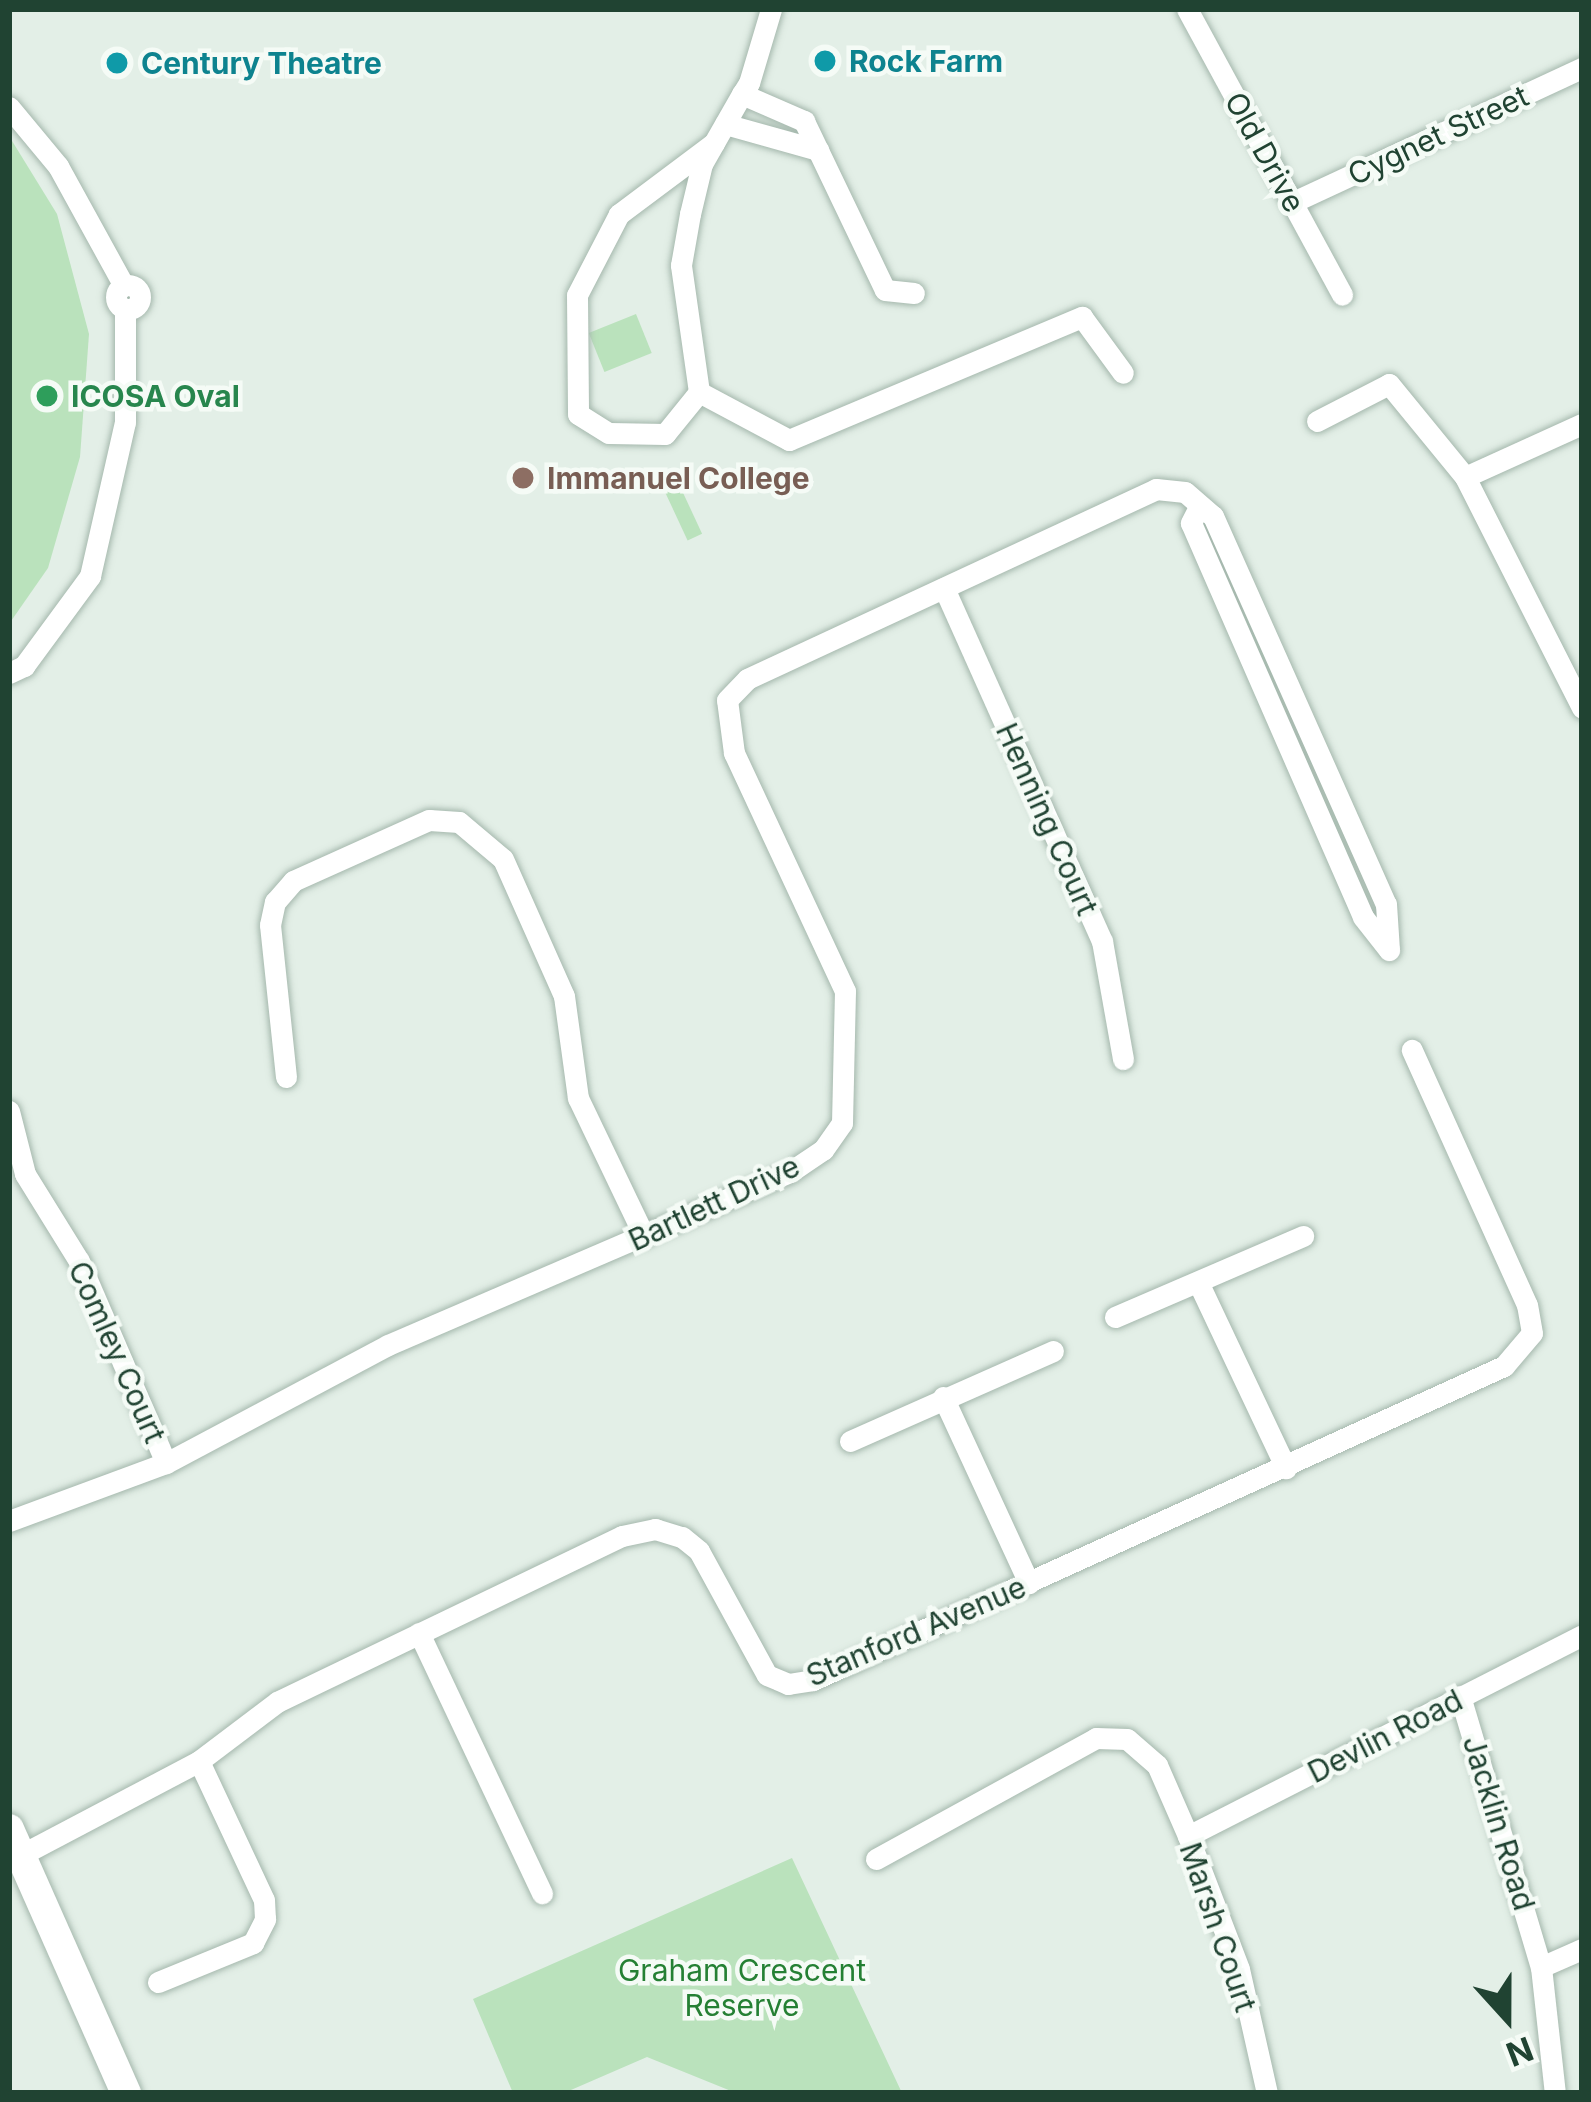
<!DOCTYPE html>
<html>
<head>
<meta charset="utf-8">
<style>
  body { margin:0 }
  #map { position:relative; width:1591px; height:2102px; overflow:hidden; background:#e3efe7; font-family:Inter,sans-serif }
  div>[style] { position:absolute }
  .green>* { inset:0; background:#bae2bc; transform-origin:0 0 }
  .roads { filter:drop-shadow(0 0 3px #a5b8ad) drop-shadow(0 0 3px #a5b8ad) }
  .street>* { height:21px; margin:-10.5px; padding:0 10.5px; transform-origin:10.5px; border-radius:10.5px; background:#fff }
  .street>.ring { margin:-10.5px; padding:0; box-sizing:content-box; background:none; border:21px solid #fff; border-radius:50% }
  .secondary>* { height:30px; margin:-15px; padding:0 15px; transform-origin:15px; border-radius:15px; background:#fff }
  .dots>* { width:33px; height:33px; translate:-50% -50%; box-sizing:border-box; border:6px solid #f5fbf6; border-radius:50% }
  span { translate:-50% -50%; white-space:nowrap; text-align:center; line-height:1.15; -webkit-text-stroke:9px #f5fbf6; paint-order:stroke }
  .culture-label { font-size:30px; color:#0d838f; font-weight:700 }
  .left { translate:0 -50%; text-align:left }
  .street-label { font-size:30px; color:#204332 }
  .leisure-label { font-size:30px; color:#27864d; font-weight:700 }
  .education-label { font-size:30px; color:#785e54; font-weight:700 }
  .park-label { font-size:30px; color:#258034 }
  .frame { position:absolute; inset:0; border:12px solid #204332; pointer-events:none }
  .north { position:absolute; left:1447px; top:1958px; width:120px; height:120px; -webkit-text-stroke:9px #f5fbf6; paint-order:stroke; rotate:159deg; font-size:33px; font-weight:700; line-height:48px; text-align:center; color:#204332 }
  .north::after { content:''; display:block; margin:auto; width:42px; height:54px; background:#204332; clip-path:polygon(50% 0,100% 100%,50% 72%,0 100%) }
</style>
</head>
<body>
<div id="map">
  <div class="green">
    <div style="clip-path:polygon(9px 136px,57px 214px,89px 334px,80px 457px,48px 568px,9px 624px)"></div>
    <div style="left:636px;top:314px;width:42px;height:51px;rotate:68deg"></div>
    <div style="left:678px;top:482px;width:57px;height:16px;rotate:65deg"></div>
    <div style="clip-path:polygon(792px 1858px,902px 2093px,736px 2093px,647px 2057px,564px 2093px,513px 2093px,473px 1999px)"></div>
  </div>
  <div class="roads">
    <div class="street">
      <div style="left:1187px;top:9px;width:325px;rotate:61.5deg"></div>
      <div style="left:742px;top:94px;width:68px;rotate:23.5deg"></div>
      <div style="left:804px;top:121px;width:187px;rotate:64.4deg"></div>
      <div style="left:885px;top:290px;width:29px;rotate:6deg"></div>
      <div style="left:9px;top:107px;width:77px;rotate:50.3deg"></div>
      <div style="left:58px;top:166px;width:137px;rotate:61.2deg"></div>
      <div style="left:725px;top:124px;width:97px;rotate:15.6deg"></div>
      <div style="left:714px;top:143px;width:119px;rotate:143.2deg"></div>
      <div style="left:619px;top:214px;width:91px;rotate:117.4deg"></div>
      <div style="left:577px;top:295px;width:119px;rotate:89.5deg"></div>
      <div style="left:578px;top:414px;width:36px;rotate:32deg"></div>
      <div style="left:609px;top:433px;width:56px;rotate:1deg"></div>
      <div style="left:665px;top:434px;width:54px;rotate:-51deg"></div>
      <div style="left:699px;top:392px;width:128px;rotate:-98.1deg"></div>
      <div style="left:681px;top:265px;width:52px;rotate:-80deg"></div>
      <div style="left:690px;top:214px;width:51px;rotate:-76.5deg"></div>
      <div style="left:702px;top:164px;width:81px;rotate:-60.3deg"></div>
      <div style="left:742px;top:94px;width:13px;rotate:-58deg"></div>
      <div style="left:749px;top:83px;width:77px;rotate:-73.4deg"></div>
      <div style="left:1293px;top:202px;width:319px;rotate:-24.9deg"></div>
      <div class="ring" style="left:116px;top:285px;width:3px;height:3px"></div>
      <div style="left:699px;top:392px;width:102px;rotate:28.1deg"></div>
      <div style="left:789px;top:440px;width:318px;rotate:-22.8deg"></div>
      <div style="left:1082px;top:317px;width:69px;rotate:53.8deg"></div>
      <div style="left:1317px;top:421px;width:81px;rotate:-27.2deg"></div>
      <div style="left:1389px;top:384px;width:120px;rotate:50.7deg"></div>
      <div style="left:1465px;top:477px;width:259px;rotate:63.1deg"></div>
      <div style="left:1465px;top:477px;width:128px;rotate:-24.4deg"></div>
      <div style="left:1199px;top:507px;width:18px;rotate:117deg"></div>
      <div style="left:1191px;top:523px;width:430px;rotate:66.4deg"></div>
      <div style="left:1363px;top:917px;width:42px;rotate:51.8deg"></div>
      <div style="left:944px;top:588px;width:387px;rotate:65.9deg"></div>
      <div style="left:1102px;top:941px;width:120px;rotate:79.9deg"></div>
      <div style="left:9px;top:673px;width:17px;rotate:-25deg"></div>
      <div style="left:24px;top:666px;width:112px;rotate:-53.7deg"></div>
      <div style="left:90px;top:576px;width:158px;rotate:-77.2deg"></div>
      <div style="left:125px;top:422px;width:113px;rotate:-90deg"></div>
      <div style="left:286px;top:1077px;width:153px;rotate:-96deg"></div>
      <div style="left:270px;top:925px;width:24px;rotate:-78deg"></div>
      <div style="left:275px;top:902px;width:28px;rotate:-49deg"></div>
      <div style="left:293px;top:881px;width:149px;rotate:-24.2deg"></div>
      <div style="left:429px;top:820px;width:30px;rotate:4deg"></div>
      <div style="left:459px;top:822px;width:57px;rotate:40.1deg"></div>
      <div style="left:503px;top:859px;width:150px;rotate:66deg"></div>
      <div style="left:564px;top:996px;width:103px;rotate:82.2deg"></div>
      <div style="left:578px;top:1098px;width:153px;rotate:64.4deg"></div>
      <div style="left:9px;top:1111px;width:65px;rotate:75.7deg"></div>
      <div style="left:25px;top:1174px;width:102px;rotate:58.2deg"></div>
      <div style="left:79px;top:1261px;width:220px;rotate:66.7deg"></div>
      <div style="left:1198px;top:1282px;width:206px;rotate:64.7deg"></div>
      <div style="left:1115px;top:1317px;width:205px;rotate:-23.3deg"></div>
      <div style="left:943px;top:1397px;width:205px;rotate:65.2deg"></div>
      <div style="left:850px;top:1441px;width:222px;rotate:-23.9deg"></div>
      <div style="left:9px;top:1521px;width:167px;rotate:-20.3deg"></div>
      <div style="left:166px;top:1463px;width:251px;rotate:-28deg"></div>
      <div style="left:388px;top:1345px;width:438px;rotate:-23.3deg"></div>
      <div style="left:790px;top:1172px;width:40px;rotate:-34deg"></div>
      <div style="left:823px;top:1150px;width:33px;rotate:-55deg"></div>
      <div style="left:842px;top:1123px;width:132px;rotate:-88.7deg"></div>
      <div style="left:845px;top:991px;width:263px;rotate:-115deg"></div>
      <div style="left:734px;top:753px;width:53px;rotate:-97.5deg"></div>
      <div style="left:727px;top:700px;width:29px;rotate:-46deg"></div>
      <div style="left:747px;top:679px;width:451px;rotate:-24.9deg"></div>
      <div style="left:1156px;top:489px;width:29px;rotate:6deg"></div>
      <div style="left:1185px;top:492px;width:37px;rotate:41deg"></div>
      <div style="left:1213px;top:516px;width:425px;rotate:66deg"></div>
      <div style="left:1386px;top:904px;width:46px;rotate:86.3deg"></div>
      <div style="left:419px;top:1633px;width:288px;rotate:64.7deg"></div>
      <div style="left:1460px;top:1696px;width:283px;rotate:73.4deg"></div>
      <div style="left:1541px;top:1967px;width:127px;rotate:83.7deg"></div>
      <div style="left:1188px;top:1836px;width:442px;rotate:-27deg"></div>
      <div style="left:21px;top:1855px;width:201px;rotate:-27.8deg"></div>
      <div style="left:199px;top:1761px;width:98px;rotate:-37.1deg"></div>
      <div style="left:277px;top:1702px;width:383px;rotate:-25.7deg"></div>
      <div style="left:622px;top:1536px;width:34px;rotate:-12deg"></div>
      <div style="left:655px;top:1529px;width:28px;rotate:17deg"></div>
      <div style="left:682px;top:1537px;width:22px;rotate:39deg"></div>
      <div style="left:699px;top:1551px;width:141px;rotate:61.3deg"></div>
      <div style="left:767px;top:1675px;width:23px;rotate:23deg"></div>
      <div style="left:788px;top:1684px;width:25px;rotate:-9deg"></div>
      <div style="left:813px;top:1680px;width:759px;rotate:-24.44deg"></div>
      <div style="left:1504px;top:1366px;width:43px;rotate:-49.7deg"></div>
      <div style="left:1532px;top:1333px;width:28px;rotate:-100deg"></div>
      <div style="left:1527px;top:1305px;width:280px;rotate:-114.3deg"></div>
      <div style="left:876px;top:1859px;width:251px;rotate:-28.8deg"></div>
      <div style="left:1096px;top:1738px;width:31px;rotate:2deg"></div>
      <div style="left:1127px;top:1739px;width:40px;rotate:41deg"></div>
      <div style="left:1157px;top:1765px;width:77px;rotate:66.4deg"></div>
      <div style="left:1188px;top:1836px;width:142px;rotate:69deg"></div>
      <div style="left:1239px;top:1969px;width:127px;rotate:77.3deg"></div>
      <div style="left:1541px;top:1967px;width:45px;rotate:-23.7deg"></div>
      <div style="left:158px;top:1982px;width:103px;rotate:-22.3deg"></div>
      <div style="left:253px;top:1943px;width:27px;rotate:-63deg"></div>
      <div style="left:265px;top:1919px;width:19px;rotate:-93deg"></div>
      <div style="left:264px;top:1900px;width:153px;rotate:-115.1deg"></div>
    </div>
    <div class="secondary">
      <div style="left:9px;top:1829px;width:289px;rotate:66.1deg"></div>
    </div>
  </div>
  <div class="dots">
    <div style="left:825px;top:61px;background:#0f9aa8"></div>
    <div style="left:117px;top:63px;background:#0f9aa8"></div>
    <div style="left:47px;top:396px;background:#2e9e5b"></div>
    <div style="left:523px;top:478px;background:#8d6e63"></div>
  </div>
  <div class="culture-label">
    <span class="left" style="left:849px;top:61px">Rock Farm</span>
    <span class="left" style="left:141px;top:63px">Century Theatre</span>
  </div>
  <div class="street-label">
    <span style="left:1438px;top:135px;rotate:-25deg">Cygnet Street</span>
    <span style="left:1265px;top:152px;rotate:61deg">Old Drive</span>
    <span style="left:1047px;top:819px;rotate:66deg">Henning Court</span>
    <span style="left:714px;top:1203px;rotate:-25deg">Bartlett Drive</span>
    <span style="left:117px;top:1352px;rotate:66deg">Comley Court</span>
    <span style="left:916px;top:1631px;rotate:-23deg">Stanford Avenue</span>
    <span style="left:1385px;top:1736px;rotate:-27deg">Devlin Road</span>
    <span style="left:1499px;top:1823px;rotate:73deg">Jacklin Road</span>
    <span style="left:1218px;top:1927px;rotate:71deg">Marsh Court</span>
  </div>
  <div class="leisure-label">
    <span class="left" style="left:71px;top:396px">ICOSA Oval</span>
  </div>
  <div class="education-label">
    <span class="left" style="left:547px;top:478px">Immanuel College</span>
  </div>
  <div class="park-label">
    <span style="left:742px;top:1987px">Graham Crescent<br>Reserve</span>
  </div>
  <div class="frame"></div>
  <div class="north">N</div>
</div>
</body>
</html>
